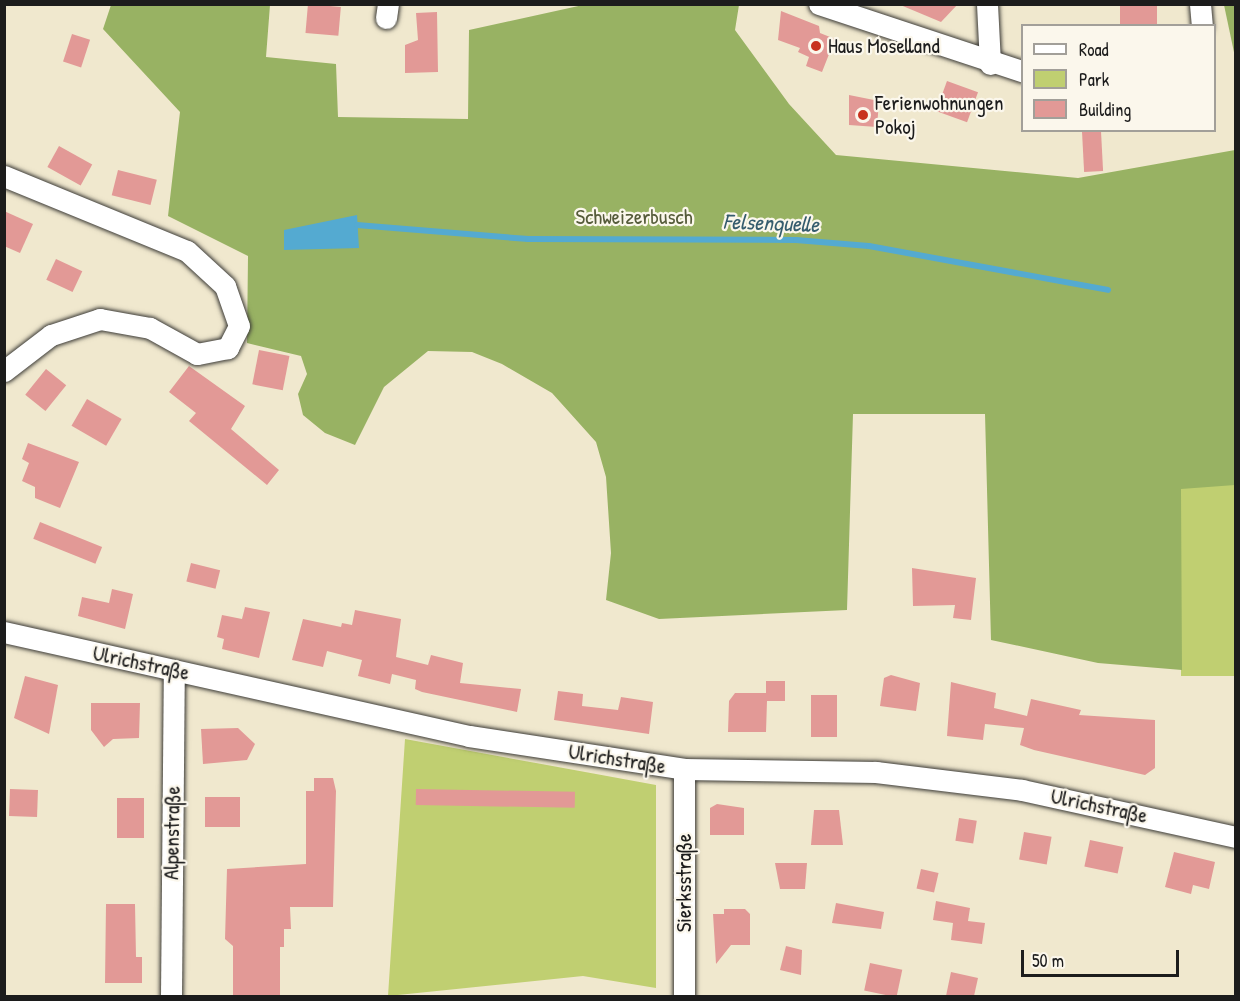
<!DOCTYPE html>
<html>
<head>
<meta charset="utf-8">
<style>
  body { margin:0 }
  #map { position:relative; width:1240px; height:1001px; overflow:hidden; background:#f0e8ce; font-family:"Patrick Hand",sans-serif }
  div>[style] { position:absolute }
  .green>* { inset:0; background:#c0cf71; transform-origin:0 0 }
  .forest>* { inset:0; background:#98b263 }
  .water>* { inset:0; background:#54aad1 }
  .stream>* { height:6px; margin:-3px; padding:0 3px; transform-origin:3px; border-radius:3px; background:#54aad1 }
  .building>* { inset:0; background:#e29996; transform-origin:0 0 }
  .roads { filter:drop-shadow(0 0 2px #3c3b37) drop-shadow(0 0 2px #3c3b37) }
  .street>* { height:21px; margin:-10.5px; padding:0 10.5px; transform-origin:10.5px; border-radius:10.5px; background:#fff }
  .dots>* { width:16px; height:16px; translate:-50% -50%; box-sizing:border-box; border:3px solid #fbf7ec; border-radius:50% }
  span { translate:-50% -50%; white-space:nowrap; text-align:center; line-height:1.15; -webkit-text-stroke:4.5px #fbf7ec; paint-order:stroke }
  .poi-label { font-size:21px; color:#1c1c1c }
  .left { translate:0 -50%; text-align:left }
  .park-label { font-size:21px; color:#555b3a }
  .street-label { font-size:21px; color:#1c1c1c }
  .water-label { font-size:22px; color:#355c6d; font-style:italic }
  .frame { position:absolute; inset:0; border:6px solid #1c1c1c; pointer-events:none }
  .legend { position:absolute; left:1021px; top:24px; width:195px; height:108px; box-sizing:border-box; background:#fbf7ec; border:2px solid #a29f99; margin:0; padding:8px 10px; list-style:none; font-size:18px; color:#1c1c1c }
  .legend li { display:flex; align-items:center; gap:12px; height:30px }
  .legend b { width:30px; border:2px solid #a29f99 }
  .scale { position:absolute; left:1021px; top:950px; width:158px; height:27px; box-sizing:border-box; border:3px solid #1c1c1c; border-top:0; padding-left:8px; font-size:18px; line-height:21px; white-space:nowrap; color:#1c1c1c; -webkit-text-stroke:4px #fbf7ec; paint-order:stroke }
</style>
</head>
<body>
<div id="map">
  <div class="green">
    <div style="left:1235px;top:485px;width:191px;height:54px;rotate:90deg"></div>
    <div style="clip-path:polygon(405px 739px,656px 785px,656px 988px,583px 976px,388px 996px)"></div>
  </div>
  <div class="forest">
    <div style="clip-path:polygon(111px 5px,270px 5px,266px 57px,336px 64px,338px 117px,468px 119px,469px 30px,583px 5px,739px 5px,735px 30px,789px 104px,836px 155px,1078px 178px,1235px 150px,1235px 485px,1181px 489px,1182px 670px,1098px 663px,991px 640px,985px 414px,853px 414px,847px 610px,659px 619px,606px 600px,611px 553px,606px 477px,596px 442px,552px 393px,502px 364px,472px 352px,428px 351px,384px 387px,355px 445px,325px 433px,303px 415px,298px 394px,307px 374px,301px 356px,247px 343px,248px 256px,168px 216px,180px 112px,103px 29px)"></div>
    <div style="clip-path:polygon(1224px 5px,1235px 5px,1235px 57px)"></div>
  </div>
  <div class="water">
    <div style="clip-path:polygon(357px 215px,359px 248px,284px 250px,284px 230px)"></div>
  </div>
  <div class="stream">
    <div style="left:357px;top:225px;width:172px;rotate:4.7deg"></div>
    <div style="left:528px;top:239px;width:268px;rotate:0.2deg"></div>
    <div style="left:796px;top:240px;width:73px;rotate:4.7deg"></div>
    <div style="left:869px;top:246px;width:243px;rotate:10.4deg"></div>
  </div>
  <div class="building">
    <div style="left:308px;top:4px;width:33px;height:29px;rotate:5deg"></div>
    <div style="clip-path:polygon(898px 4px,958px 4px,941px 22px)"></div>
    <div style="left:1120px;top:4px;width:37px;height:22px"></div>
    <div style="clip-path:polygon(781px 11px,819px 26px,820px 33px,835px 39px,822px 72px,806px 66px,809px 57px,798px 52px,800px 48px,778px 40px)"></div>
    <div style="clip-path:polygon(437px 12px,438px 72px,405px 73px,405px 45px,418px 40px,416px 13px)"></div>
    <div style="left:72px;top:34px;width:19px;height:29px;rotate:18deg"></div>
    <div style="left:947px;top:81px;width:33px;height:32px;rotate:20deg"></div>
    <div style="clip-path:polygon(849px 95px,879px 101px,877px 127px,849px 125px)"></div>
    <div style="left:1101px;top:131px;width:40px;height:19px;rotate:87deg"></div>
    <div style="left:59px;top:146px;width:38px;height:24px;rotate:29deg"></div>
    <div style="left:118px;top:170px;width:40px;height:26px;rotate:14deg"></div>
    <div style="clip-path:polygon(4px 211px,33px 224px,20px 253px,4px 246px)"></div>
    <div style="left:56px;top:259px;width:29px;height:23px;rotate:25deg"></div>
    <div style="left:259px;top:350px;width:31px;height:35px;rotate:11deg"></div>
    <div style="clip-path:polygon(189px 366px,245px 406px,231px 429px,279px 470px,267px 485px,189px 421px,196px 413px,169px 392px)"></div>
    <div style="left:46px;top:369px;width:26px;height:33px;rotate:39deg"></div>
    <div style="left:87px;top:399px;width:40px;height:31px;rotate:30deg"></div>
    <div style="clip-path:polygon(28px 443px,79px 462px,60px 508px,35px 498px,35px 487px,22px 481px,29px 463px,22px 459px)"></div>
    <div style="left:40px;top:522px;width:67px;height:18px;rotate:22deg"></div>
    <div style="left:191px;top:563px;width:30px;height:19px;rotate:14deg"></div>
    <div style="clip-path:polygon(912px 568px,976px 578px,971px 620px,953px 618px,955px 605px,913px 606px)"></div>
    <div style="clip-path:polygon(112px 589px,133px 594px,125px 629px,78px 616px,82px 597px,109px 603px)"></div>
    <div style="clip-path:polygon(245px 607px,270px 612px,259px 658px,222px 649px,224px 639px,217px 637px,222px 615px,242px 619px)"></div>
    <div style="clip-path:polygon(355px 610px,401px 619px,396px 657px,428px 665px,431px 655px,463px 663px,460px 683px,521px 689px,517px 712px,422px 692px,415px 689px,416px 680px,392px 674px,390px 684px,358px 676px,362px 660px,327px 651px,323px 667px,292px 660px,303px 619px,341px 627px,342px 623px,352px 625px)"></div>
    <div style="clip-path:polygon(891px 675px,920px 683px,916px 711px,880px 706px,884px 678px)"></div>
    <div style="clip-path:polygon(25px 676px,58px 685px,49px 734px,14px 718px)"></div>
    <div style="clip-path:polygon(766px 681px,785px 681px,785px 701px,767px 701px,766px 732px,728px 732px,729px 701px,735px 693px,766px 693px)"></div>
    <div style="clip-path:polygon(951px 682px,996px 693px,994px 708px,1027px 716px,1031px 699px,1081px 710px,1079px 715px,1155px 720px,1155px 768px,1145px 775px,1034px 750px,1020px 745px,1024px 728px,985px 724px,983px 740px,947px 736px)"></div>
    <div style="clip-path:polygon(558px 691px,583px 694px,582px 706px,618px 710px,621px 697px,653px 702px,649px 734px,554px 720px)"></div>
    <div style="left:811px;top:695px;width:26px;height:42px"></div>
    <div style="clip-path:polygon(91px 703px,140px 703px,139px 738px,113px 739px,104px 747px,91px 730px)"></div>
    <div style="clip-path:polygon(238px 728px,255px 744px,247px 760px,203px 764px,201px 729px)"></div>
    <div style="clip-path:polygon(314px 778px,333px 778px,336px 791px,333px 907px,290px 907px,291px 929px,284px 929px,284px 947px,280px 947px,280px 996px,233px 996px,233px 946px,225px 939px,227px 869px,306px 864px,306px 791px,314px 791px)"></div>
    <div style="left:10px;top:789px;width:28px;height:27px;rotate:2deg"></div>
    <div style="left:416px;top:789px;width:159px;height:16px;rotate:1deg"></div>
    <div style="left:205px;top:797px;width:35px;height:30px"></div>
    <div style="left:117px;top:798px;width:27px;height:40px"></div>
    <div style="clip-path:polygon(717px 804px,744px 808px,744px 835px,710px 835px,710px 808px)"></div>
    <div style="clip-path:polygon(814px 810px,839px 810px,843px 845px,811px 845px)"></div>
    <div style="left:959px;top:818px;width:18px;height:23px;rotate:9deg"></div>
    <div style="left:1024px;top:832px;width:28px;height:28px;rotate:10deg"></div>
    <div style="left:1090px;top:840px;width:34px;height:27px;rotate:12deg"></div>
    <div style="clip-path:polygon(1174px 852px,1215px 862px,1209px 889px,1193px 885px,1191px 894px,1165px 887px)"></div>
    <div style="clip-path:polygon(775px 863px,807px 863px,805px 889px,780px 889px)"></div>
    <div style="left:921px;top:869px;width:18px;height:20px;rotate:13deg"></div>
    <div style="clip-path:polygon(936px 901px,970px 908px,968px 921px,985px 923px,982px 944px,951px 940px,953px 923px,933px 920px)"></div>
    <div style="clip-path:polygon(836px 903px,884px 912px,881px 929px,832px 923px)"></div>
    <div style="clip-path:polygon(106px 904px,135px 904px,136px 957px,142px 957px,142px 983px,105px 983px)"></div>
    <div style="clip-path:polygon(724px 909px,745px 909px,750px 914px,750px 945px,731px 945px,716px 964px,713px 914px,724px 914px)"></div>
    <div style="clip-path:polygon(786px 946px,802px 950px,801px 975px,780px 970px)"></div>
    <div style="left:870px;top:963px;width:33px;height:28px;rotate:12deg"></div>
    <div style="clip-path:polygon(951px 972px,978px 978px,974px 996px,946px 996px)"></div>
  </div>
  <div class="roads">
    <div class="street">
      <div style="left:819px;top:4px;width:214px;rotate:18.3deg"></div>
      <div style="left:987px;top:4px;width:60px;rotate:87.1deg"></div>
      <div style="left:1200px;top:4px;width:22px;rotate:85deg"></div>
      <div style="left:386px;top:18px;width:14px;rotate:-82deg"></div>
      <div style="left:4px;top:176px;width:198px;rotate:22.3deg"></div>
      <div style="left:187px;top:251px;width:52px;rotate:42.6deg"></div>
      <div style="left:225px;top:286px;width:42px;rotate:70.7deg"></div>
      <div style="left:239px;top:326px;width:25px;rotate:117deg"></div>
      <div style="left:228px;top:348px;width:32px;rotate:169deg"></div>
      <div style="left:197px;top:354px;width:54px;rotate:-151deg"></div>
      <div style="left:150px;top:328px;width:51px;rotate:-169.8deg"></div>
      <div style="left:100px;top:319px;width:52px;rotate:161.9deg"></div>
      <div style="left:51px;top:335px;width:59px;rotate:142.5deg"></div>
      <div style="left:4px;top:632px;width:476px;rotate:12.6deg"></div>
      <div style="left:469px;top:736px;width:218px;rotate:8.7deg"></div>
      <div style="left:684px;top:769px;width:192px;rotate:0.9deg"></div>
      <div style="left:876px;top:772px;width:147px;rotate:7deg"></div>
      <div style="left:1022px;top:790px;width:219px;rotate:12.4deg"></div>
      <div style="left:171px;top:996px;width:326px;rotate:-89.5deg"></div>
      <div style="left:684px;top:996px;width:227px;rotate:-90deg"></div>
    </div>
  </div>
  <div class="dots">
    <div style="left:816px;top:46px;background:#c8321e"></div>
    <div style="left:863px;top:115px;background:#c8321e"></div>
  </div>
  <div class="poi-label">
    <span class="left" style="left:828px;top:46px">Haus Moselland</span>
    <span class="left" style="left:875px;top:115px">Ferienwohnungen<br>Pokoj</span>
  </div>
  <div class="park-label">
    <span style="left:634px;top:217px">Schweizerbusch</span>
  </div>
  <div class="street-label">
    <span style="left:141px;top:663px;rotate:12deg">Ulrichstraße</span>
    <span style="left:617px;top:759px;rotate:9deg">Ulrichstraße</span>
    <span style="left:1099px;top:806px;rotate:12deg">Ulrichstraße</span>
    <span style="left:172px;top:833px;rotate:-89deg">Alpenstraße</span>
    <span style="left:684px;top:883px;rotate:-90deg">Sierksstraße</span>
  </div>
  <div class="water-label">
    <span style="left:771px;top:223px;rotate:2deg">Felsenquelle</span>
  </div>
  <div class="frame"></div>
  <ul class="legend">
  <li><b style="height:8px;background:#fff"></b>Road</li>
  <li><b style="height:16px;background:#c0cf71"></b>Park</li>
  <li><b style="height:16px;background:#e29996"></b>Building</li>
  </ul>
  <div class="scale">50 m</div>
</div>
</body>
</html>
